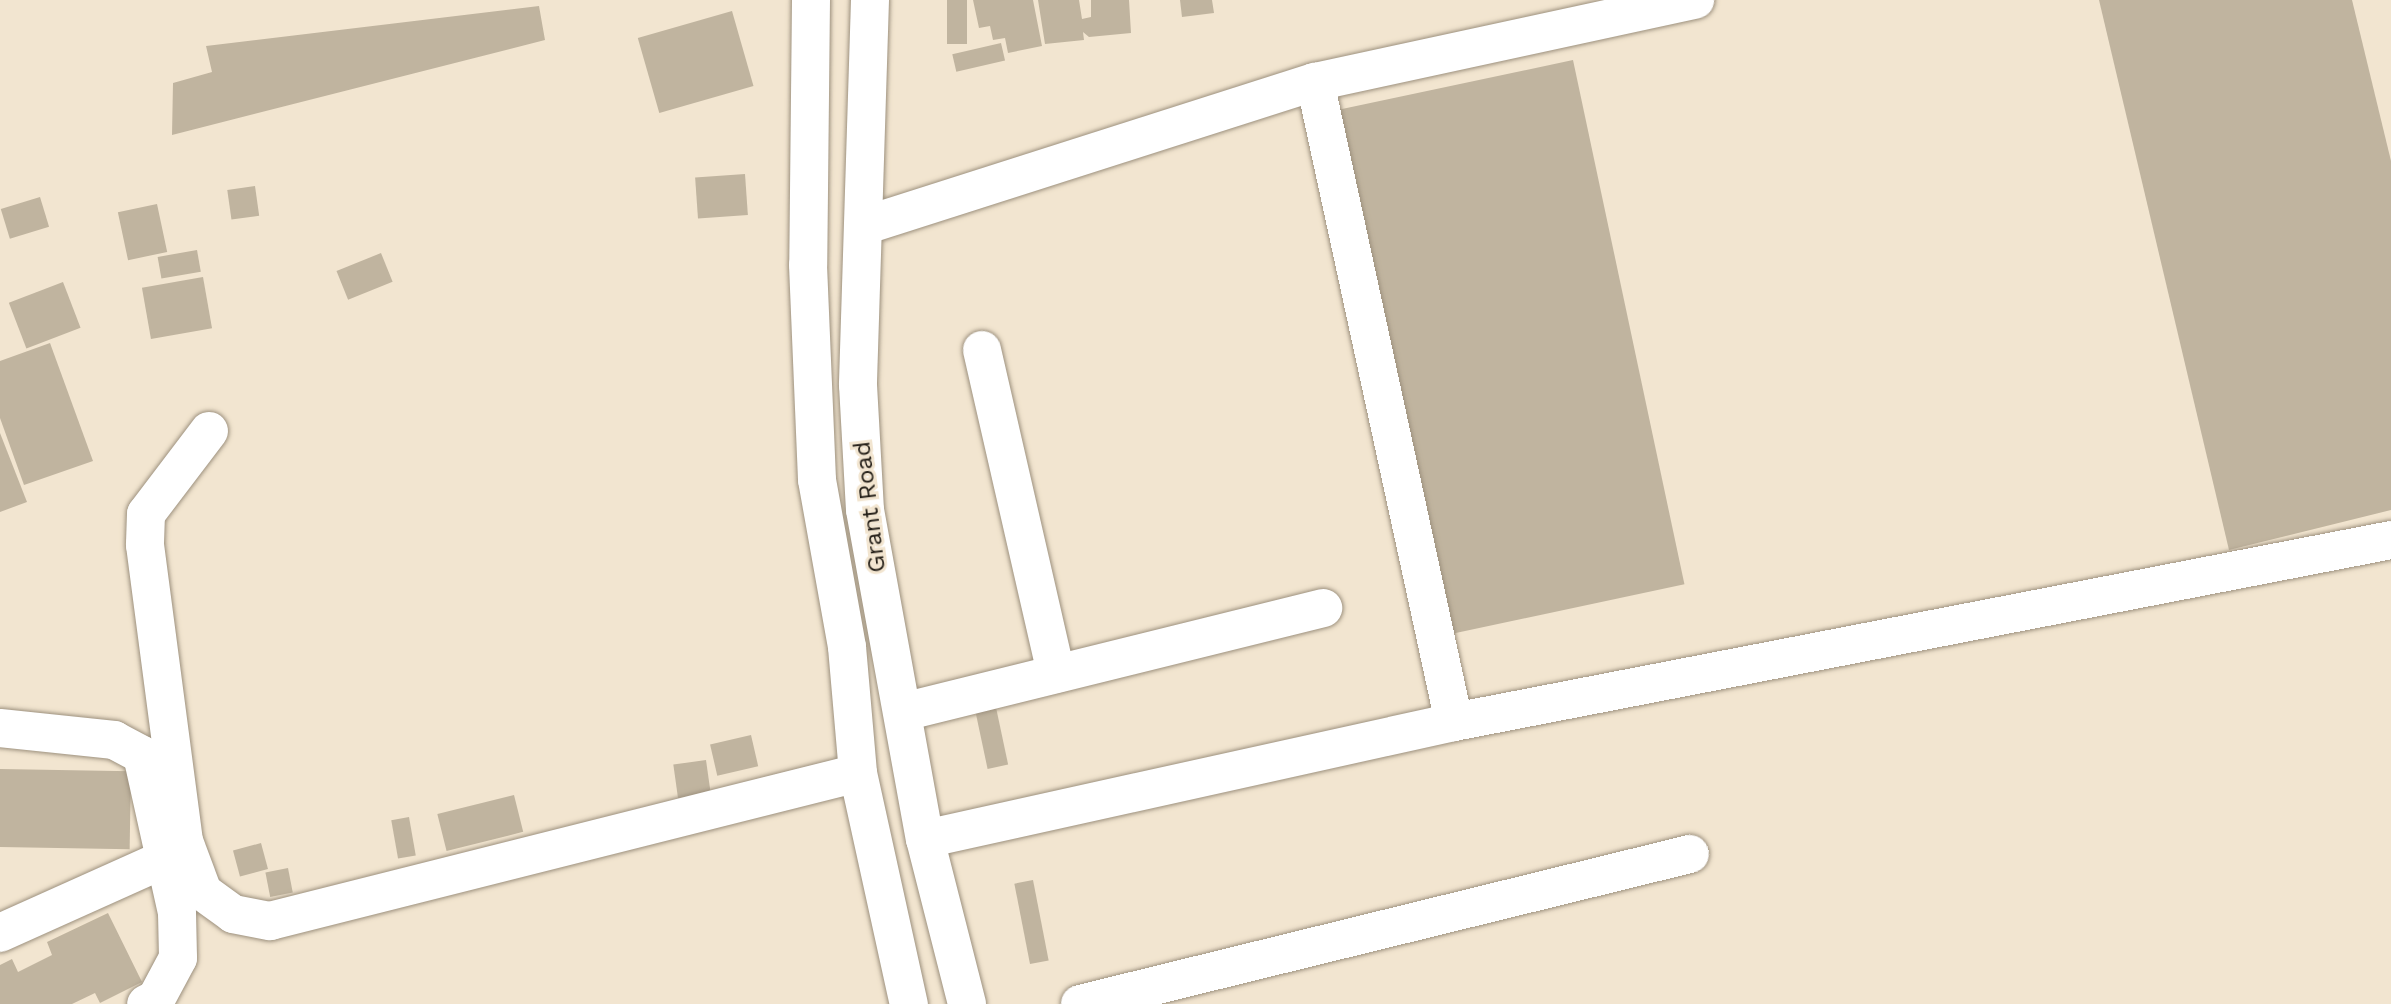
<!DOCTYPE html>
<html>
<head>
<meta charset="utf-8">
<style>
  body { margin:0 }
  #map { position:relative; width:2391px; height:1004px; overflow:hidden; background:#f2e5d0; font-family:"Work Sans",sans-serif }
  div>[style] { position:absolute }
  .building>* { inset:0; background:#c0b49f; transform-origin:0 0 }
  .roads { filter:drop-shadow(0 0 2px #9d917e) drop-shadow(0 0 2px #9d917e) }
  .minor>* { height:38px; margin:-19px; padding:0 19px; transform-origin:19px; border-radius:19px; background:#fff }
  .major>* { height:38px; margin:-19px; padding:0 19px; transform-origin:19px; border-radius:19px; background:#fff }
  span { translate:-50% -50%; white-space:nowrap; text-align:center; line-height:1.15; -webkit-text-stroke:6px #f2e5d0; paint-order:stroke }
  .street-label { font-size:24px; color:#231e17 }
</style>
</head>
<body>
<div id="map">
  <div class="building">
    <div style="left:947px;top:0;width:20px;height:44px"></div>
    <div style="clip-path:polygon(973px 0,1033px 0,1042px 46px,1008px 53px,1005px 38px,993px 40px,990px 26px,979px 28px)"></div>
    <div style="clip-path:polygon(1038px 0,1079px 0,1082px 19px,1091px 17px,1091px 0,1129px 0,1131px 33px,1089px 37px,1083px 32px,1084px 40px,1045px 44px)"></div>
    <div style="clip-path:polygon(1180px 0,1212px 0,1214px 13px,1182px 17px)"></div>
    <div style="clip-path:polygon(2099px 0,2352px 0,2391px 161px,2391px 510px,2229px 550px)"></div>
    <div style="clip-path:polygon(539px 6px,545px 40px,172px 135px,173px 83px,212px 72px,206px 46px)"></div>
    <div style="left:732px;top:11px;width:78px;height:98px;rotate:74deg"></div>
    <div style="left:1001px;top:43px;width:18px;height:50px;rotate:77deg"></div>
    <div style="left:1573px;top:60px;width:536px;height:247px;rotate:78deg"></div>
    <div style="left:745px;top:174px;width:41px;height:50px;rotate:86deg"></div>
    <div style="left:255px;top:186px;width:30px;height:28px;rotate:82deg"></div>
    <div style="left:40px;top:197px;width:31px;height:41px;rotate:73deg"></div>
    <div style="left:157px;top:204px;width:49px;height:40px;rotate:78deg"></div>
    <div style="left:197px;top:250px;width:22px;height:40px;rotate:80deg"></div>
    <div style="left:381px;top:253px;width:31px;height:48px;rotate:68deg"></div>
    <div style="left:203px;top:277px;width:52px;height:62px;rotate:80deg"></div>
    <div style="left:63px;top:282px;width:49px;height:58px;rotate:69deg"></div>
    <div style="clip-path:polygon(50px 343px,93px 461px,24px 485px,0 418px,0 361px)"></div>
    <div style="clip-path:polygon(0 433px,27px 502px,0 512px)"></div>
    <div style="left:994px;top:698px;width:68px;height:21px;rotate:78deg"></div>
    <div style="left:751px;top:735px;width:32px;height:42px;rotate:77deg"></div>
    <div style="left:706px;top:760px;width:34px;height:33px;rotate:82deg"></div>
    <div style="left:0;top:769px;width:131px;height:78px;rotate:1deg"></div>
    <div style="left:514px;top:795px;width:38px;height:79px;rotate:76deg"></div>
    <div style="left:409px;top:817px;width:39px;height:18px;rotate:80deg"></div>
    <div style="left:261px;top:843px;width:27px;height:29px;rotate:75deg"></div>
    <div style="left:288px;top:868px;width:25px;height:23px;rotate:79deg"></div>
    <div style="left:1033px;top:880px;width:82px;height:19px;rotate:79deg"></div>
    <div style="clip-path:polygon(108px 913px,142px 982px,100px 1003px,95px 993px,72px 1004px,0 1004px,0 965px,12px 959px,18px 972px,52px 955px,47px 942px)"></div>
  </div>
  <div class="roads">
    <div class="minor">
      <div style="left:1315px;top:82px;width:655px;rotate:77.75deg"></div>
      <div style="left:866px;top:225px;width:471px;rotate:-17.7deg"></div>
      <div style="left:1315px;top:82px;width:389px;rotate:-12.2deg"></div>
      <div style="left:982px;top:350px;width:332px;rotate:77.1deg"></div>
      <div style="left:209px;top:431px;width:104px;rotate:127.2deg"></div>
      <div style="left:146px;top:514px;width:31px;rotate:92deg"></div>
      <div style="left:145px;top:545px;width:299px;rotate:82.5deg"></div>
      <div style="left:184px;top:841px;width:54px;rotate:69.6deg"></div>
      <div style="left:203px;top:892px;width:37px;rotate:36deg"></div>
      <div style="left:233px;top:914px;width:38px;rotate:11deg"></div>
      <div style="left:270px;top:921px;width:606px;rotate:-14.13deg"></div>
      <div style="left:903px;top:712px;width:433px;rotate:-13.9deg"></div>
      <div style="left:0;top:728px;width:115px;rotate:6deg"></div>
      <div style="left:114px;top:740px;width:32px;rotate:28deg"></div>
      <div style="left:142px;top:755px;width:162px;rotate:77.5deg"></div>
      <div style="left:177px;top:913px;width:45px;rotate:88.7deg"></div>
      <div style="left:178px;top:958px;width:47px;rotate:118.2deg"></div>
      <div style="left:156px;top:999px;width:11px;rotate:153deg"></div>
      <div style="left:925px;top:839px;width:542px;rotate:-12.47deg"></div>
      <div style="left:1454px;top:722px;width:955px;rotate:-10.99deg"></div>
      <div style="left:0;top:933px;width:181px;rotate:-24.2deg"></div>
      <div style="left:1080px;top:1004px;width:628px;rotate:-13.82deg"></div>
    </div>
    <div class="major">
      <div style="left:811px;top:0;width:265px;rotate:90.6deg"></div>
      <div style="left:808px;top:265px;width:215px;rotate:87.6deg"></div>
      <div style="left:817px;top:480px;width:170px;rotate:79.8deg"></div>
      <div style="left:847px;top:647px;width:126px;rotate:85deg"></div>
      <div style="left:858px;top:773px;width:237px;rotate:77.6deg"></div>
      <div style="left:870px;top:0;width:385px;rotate:91.8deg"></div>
      <div style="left:858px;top:385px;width:125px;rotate:86.8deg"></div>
      <div style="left:865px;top:510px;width:334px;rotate:79.7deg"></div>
      <div style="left:925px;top:839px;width:170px;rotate:75.7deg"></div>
    </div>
  </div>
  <div class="street-label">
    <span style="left:870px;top:507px;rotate:-97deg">Grant Road</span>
  </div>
</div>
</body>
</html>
